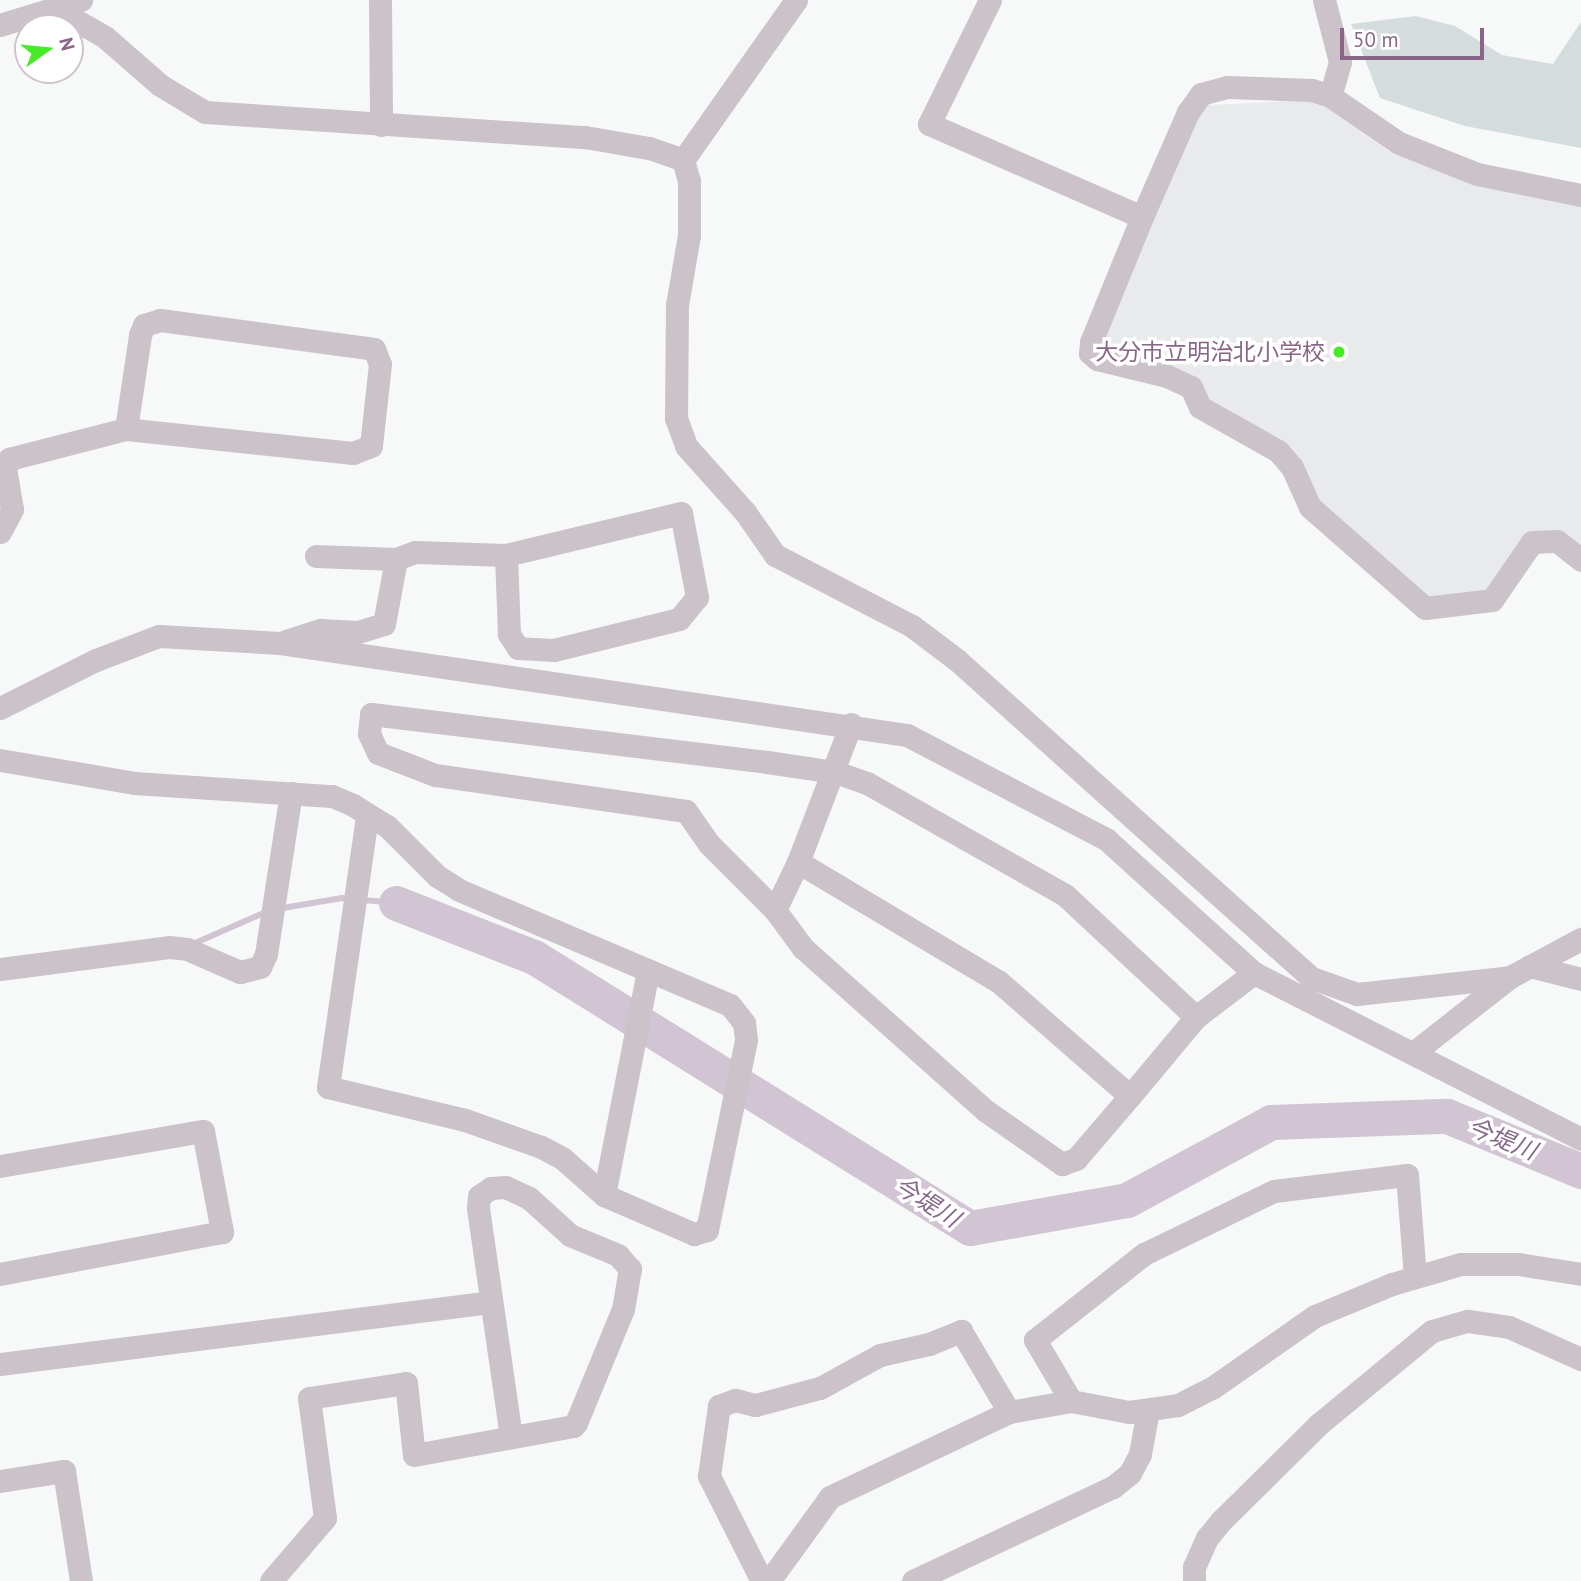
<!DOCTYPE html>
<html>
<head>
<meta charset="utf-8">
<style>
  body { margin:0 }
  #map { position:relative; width:1581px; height:1581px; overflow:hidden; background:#f6f9f8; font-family:"PT Sans","Noto Sans JP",sans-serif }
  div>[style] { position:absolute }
  .built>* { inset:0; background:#e9eaeb }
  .green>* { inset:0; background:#d5dcde }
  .stream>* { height:6px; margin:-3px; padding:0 3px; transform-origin:3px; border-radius:3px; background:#d1c5d3 }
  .river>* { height:35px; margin:-17.5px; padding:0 17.5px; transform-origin:17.5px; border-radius:17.5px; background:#d1c5d3 }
  .minor>* { height:23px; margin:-11.5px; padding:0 11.5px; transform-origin:11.5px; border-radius:11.5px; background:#cbc2ca }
  .dots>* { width:19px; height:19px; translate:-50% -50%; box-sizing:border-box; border:4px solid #fff; border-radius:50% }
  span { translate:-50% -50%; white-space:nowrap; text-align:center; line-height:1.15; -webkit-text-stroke:7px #fff; paint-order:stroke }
  .poi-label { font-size:23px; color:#896687 }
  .right { translate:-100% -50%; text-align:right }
  .water-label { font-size:24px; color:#86688b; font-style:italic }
  .north { position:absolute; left:14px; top:14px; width:70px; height:70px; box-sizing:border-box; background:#fff; border:2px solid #d0c2cf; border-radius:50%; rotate:75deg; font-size:19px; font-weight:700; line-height:28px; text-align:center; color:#896687 }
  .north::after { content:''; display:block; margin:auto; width:24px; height:32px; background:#45eb24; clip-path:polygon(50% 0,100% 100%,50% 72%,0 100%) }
  .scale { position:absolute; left:1340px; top:28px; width:144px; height:32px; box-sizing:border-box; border:4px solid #896687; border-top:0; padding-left:9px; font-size:21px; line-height:24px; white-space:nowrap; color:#896687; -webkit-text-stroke:5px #fff; paint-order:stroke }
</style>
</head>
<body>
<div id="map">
  <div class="built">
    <div style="clip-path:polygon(1315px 100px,1393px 154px,1466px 181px,1581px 205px,1581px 552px,1560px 533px,1491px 592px,1427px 601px,1315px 504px,1309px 486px,1204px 399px,1098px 355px,1195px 112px,1208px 105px)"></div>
  </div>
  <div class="green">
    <div style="clip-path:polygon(1416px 16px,1455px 26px,1502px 55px,1553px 64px,1581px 22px,1581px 148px,1465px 126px,1380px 98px,1351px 24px)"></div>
  </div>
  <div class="stream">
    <div style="left:277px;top:909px;width:66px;rotate:-9.6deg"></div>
    <div style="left:342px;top:898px;width:54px;rotate:5.3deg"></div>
    <div style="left:193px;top:944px;width:80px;rotate:-23.7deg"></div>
  </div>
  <div class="river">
    <div style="left:396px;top:903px;width:148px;rotate:21.4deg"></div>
    <div style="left:534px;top:957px;width:513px;rotate:31.86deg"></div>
    <div style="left:970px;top:1228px;width:159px;rotate:-10.1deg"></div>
    <div style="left:1127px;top:1200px;width:164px;rotate:-28.4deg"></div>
    <div style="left:1271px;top:1122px;width:176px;rotate:-2deg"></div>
    <div style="left:1447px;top:1116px;width:145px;rotate:22.3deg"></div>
  </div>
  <div class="minor">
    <div style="left:380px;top:0;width:125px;rotate:89.5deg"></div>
    <div style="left:796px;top:0;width:196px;rotate:125.2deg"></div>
    <div style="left:683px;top:160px;width:22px;rotate:74deg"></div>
    <div style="left:689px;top:181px;width:54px;rotate:90deg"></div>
    <div style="left:689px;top:235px;width:71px;rotate:99.7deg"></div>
    <div style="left:677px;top:305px;width:113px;rotate:90.5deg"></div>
    <div style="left:676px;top:418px;width:30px;rotate:70deg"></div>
    <div style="left:686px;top:446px;width:89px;rotate:48.2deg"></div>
    <div style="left:745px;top:512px;width:52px;rotate:55.1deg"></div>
    <div style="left:775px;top:555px;width:154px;rotate:27.4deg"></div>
    <div style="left:912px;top:626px;width:56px;rotate:37.1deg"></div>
    <div style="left:957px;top:660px;width:477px;rotate:41.9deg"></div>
    <div style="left:1312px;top:978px;width:48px;rotate:19.6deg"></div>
    <div style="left:1357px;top:994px;width:154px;rotate:-6.3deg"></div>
    <div style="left:990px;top:0;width:138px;rotate:116.2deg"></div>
    <div style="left:929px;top:124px;width:232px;rotate:23.6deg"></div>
    <div style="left:1142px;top:217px;width:115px;rotate:-66.3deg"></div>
    <div style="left:1188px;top:112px;width:22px;rotate:-54deg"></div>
    <div style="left:1201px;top:94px;width:27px;rotate:-15deg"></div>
    <div style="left:1227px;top:87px;width:85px;rotate:2deg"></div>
    <div style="left:1312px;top:90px;width:19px;rotate:18deg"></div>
    <div style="left:1330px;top:96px;width:83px;rotate:34.3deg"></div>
    <div style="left:1399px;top:143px;width:84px;rotate:21.7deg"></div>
    <div style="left:1477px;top:174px;width:106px;rotate:11.4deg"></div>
    <div style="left:1324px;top:0;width:64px;rotate:75.5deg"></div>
    <div style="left:1340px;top:62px;width:35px;rotate:106deg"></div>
    <div style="left:56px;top:9px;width:56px;rotate:29.7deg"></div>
    <div style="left:105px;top:37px;width:73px;rotate:41.1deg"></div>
    <div style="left:160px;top:85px;width:52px;rotate:31deg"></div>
    <div style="left:205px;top:112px;width:381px;rotate:3.8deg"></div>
    <div style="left:585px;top:137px;width:65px;rotate:9.8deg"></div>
    <div style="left:649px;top:148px;width:36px;rotate:19deg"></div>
    <div style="left:0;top:25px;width:85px;rotate:-17.2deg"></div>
    <div style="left:1142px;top:217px;width:135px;rotate:112.2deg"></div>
    <div style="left:1091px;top:342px;width:11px;rotate:95deg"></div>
    <div style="left:1090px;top:353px;width:9px;rotate:41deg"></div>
    <div style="left:1097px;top:359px;width:72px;rotate:13.7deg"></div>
    <div style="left:1167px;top:376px;width:26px;rotate:25deg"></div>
    <div style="left:1191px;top:387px;width:22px;rotate:66deg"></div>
    <div style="left:1200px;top:407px;width:90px;rotate:29.4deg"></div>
    <div style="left:1278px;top:451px;width:21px;rotate:49deg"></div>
    <div style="left:1292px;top:467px;width:44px;rotate:65.8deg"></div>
    <div style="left:1310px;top:507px;width:153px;rotate:41.3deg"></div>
    <div style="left:1425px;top:608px;width:67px;rotate:-6.8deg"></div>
    <div style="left:1492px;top:600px;width:70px;rotate:-55.4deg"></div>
    <div style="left:1532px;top:542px;width:25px;rotate:-2deg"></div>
    <div style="left:1557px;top:541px;width:31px;rotate:38deg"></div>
    <div style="left:160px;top:320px;width:216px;rotate:7.7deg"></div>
    <div style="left:374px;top:349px;width:16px;rotate:68deg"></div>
    <div style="left:380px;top:364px;width:82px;rotate:96.3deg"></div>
    <div style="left:371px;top:446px;width:19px;rotate:159deg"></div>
    <div style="left:353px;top:453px;width:228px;rotate:-174deg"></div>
    <div style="left:126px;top:429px;width:95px;rotate:-81.5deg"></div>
    <div style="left:140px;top:335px;width:11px;rotate:-68deg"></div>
    <div style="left:144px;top:325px;width:17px;rotate:-17deg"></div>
    <div style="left:0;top:532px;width:26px;rotate:-62deg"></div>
    <div style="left:12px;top:509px;width:42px;rotate:-99.7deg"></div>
    <div style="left:5px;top:468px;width:10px;rotate:-66deg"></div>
    <div style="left:9px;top:459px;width:121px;rotate:-14.4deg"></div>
    <div style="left:316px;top:556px;width:80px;rotate:2.1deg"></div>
    <div style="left:286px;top:641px;width:36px;rotate:-18deg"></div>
    <div style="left:320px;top:630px;width:38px;rotate:3deg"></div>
    <div style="left:358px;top:632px;width:27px;rotate:-17deg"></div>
    <div style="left:384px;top:624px;width:66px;rotate:-79.5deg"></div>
    <div style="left:396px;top:559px;width:20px;rotate:-20deg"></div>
    <div style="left:415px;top:552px;width:91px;rotate:1.9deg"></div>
    <div style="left:506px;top:555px;width:180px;rotate:-13.5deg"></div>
    <div style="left:681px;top:513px;width:86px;rotate:79.2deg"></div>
    <div style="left:697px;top:597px;width:28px;rotate:129deg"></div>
    <div style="left:679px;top:619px;width:129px;rotate:166.1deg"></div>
    <div style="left:554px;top:650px;width:36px;rotate:-177deg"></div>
    <div style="left:518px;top:648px;width:17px;rotate:-123deg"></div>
    <div style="left:509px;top:634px;width:79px;rotate:-92.2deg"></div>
    <div style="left:0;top:708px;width:107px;rotate:-26.6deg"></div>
    <div style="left:96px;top:660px;width:67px;rotate:-20.9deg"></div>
    <div style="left:159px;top:636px;width:121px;rotate:3.3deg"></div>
    <div style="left:280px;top:643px;width:634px;rotate:8.35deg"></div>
    <div style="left:907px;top:735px;width:225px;rotate:27.6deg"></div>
    <div style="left:1106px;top:839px;width:200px;rotate:42.2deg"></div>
    <div style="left:1254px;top:973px;width:367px;rotate:26.9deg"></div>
    <div style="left:851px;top:724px;width:148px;rotate:111deg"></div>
    <div style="left:798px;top:862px;width:233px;rotate:30.8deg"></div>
    <div style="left:998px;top:981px;width:175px;rotate:41.1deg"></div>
    <div style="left:1130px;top:1096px;width:103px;rotate:-50.1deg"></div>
    <div style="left:1196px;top:1017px;width:73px;rotate:-37.2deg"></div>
    <div style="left:0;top:760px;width:136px;rotate:9.7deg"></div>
    <div style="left:134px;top:783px;width:198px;rotate:3.8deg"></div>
    <div style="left:332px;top:796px;width:23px;rotate:23deg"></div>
    <div style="left:353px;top:805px;width:40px;rotate:32deg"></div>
    <div style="left:387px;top:826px;width:71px;rotate:45deg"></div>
    <div style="left:437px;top:876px;width:26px;rotate:32deg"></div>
    <div style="left:459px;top:890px;width:294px;rotate:23deg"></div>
    <div style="left:730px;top:1005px;width:23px;rotate:52deg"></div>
    <div style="left:744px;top:1023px;width:17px;rotate:83deg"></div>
    <div style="left:746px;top:1040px;width:194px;rotate:101.6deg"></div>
    <div style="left:707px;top:1230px;width:14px;rotate:163deg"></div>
    <div style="left:694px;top:1234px;width:98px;rotate:-156.6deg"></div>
    <div style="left:604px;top:1195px;width:56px;rotate:-138.6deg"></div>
    <div style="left:562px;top:1158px;width:24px;rotate:-152deg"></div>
    <div style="left:541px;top:1147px;width:81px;rotate:-160.4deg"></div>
    <div style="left:465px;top:1120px;width:141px;rotate:-166.5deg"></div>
    <div style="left:328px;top:1087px;width:275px;rotate:-81.8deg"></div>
    <div style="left:798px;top:862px;width:53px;rotate:115.6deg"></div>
    <div style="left:775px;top:910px;width:47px;rotate:53.6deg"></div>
    <div style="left:803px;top:948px;width:245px;rotate:41.7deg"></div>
    <div style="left:986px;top:1111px;width:93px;rotate:34.9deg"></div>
    <div style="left:1062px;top:1164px;width:15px;rotate:-20deg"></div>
    <div style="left:1076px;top:1159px;width:83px;rotate:-49.4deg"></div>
    <div style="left:775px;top:910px;width:93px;rotate:-135deg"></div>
    <div style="left:709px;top:844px;width:40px;rotate:-124.9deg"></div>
    <div style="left:686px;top:811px;width:254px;rotate:-171.8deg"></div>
    <div style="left:435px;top:775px;width:61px;rotate:-158.9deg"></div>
    <div style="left:378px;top:753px;width:21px;rotate:-115deg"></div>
    <div style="left:369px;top:734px;width:20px;rotate:-84deg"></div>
    <div style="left:371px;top:714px;width:399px;rotate:6.9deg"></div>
    <div style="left:767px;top:762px;width:69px;rotate:8.4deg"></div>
    <div style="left:835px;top:772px;width:34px;rotate:19deg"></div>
    <div style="left:867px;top:783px;width:227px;rotate:29.5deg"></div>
    <div style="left:1065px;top:895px;width:179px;rotate:43deg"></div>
    <div style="left:1530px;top:966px;width:53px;rotate:14.3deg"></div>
    <div style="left:0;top:969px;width:170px;rotate:-7.4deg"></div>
    <div style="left:169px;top:947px;width:18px;rotate:6deg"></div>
    <div style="left:187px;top:949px;width:58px;rotate:23.5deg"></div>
    <div style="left:240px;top:972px;width:21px;rotate:-14deg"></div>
    <div style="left:260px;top:967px;width:14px;rotate:-65deg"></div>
    <div style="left:266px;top:954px;width:163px;rotate:-81.2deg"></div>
    <div style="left:1413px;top:1053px;width:123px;rotate:-38.1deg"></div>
    <div style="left:1510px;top:977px;width:81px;rotate:-28.2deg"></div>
    <div style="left:0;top:1166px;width:206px;rotate:-9.8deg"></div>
    <div style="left:203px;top:1131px;width:103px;rotate:79.3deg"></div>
    <div style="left:222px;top:1232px;width:226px;rotate:169.3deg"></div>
    <div style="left:604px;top:1195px;width:229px;rotate:-78.9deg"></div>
    <div style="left:0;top:1364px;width:494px;rotate:-7.2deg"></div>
    <div style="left:1071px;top:1401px;width:71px;rotate:-120.5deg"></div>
    <div style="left:1035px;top:1340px;width:139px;rotate:-38.3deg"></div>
    <div style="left:1144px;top:1254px;width:144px;rotate:-25.9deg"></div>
    <div style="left:1274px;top:1191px;width:134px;rotate:-6.9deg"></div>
    <div style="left:1407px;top:1175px;width:102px;rotate:85.5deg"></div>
    <div style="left:0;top:1481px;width:65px;rotate:-8.9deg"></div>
    <div style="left:64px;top:1471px;width:111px;rotate:81.2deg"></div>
    <div style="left:271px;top:1581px;width:83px;rotate:-49.4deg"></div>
    <div style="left:325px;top:1518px;width:121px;rotate:-97.6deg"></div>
    <div style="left:309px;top:1398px;width:98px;rotate:-8.8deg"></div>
    <div style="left:406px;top:1383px;width:72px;rotate:83.7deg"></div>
    <div style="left:414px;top:1455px;width:162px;rotate:-10.3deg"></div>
    <div style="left:573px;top:1426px;width:4px;rotate:-45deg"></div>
    <div style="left:576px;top:1423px;width:123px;rotate:-67.6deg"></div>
    <div style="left:623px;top:1309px;width:41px;rotate:-80.1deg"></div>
    <div style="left:630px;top:1269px;width:18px;rotate:-131deg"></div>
    <div style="left:618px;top:1255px;width:52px;rotate:-157.4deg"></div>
    <div style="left:570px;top:1235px;width:55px;rotate:-137.9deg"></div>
    <div style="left:529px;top:1198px;width:26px;rotate:-155deg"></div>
    <div style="left:505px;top:1187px;width:14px;rotate:176deg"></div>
    <div style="left:491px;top:1188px;width:14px;rotate:146deg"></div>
    <div style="left:479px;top:1196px;width:12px;rotate:95deg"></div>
    <div style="left:478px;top:1208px;width:231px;rotate:81.8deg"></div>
    <div style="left:762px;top:1581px;width:118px;rotate:-116.8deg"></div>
    <div style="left:709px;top:1476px;width:71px;rotate:-81.9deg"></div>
    <div style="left:719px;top:1406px;width:17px;rotate:-21deg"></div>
    <div style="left:735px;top:1400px;width:21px;rotate:14deg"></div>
    <div style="left:755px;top:1405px;width:67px;rotate:-14.7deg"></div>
    <div style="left:820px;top:1388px;width:68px;rotate:-28.8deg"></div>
    <div style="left:880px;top:1355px;width:50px;rotate:-12.7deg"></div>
    <div style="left:929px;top:1344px;width:35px;rotate:-22deg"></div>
    <div style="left:961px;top:1331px;width:94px;rotate:59.3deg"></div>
    <div style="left:769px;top:1581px;width:104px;rotate:-54deg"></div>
    <div style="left:830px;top:1497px;width:198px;rotate:-25.4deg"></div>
    <div style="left:1009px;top:1412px;width:63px;rotate:-10.1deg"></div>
    <div style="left:1071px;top:1401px;width:59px;rotate:10.7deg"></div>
    <div style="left:1129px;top:1412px;width:49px;rotate:-8.1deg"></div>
    <div style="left:1178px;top:1405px;width:38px;rotate:-27deg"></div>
    <div style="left:1212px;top:1388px;width:126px;rotate:-35deg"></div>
    <div style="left:1315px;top:1316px;width:83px;rotate:-22.6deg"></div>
    <div style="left:1392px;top:1284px;width:72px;rotate:-16.2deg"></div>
    <div style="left:1461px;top:1264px;width:57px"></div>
    <div style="left:1518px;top:1264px;width:64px;rotate:9deg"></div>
    <div style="left:913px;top:1581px;width:221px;rotate:-25.2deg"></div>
    <div style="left:1113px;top:1487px;width:22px;rotate:-39deg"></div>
    <div style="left:1130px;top:1473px;width:21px;rotate:-62deg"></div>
    <div style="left:1140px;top:1454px;width:45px;rotate:-79.7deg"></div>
    <div style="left:1194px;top:1581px;width:14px;rotate:-90deg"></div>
    <div style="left:1194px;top:1567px;width:32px;rotate:-66deg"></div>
    <div style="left:1207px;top:1538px;width:22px;rotate:-51deg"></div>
    <div style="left:1221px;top:1521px;width:138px;rotate:-44.7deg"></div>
    <div style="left:1319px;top:1424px;width:146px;rotate:-39.5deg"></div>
    <div style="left:1432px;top:1331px;width:37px;rotate:-16deg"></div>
    <div style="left:1468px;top:1321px;width:41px;rotate:8.3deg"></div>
    <div style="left:1509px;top:1327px;width:79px;rotate:24deg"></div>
  </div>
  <div class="dots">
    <div style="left:1339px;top:352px;background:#45eb24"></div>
  </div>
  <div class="poi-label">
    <span class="right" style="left:1325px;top:352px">大分市立明治北小学校</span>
  </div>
  <div class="water-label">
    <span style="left:1502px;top:1139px;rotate:22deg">今堤川</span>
    <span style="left:927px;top:1202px;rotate:32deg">今堤川</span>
  </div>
  <div class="north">N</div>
  <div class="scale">50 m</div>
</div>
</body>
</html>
